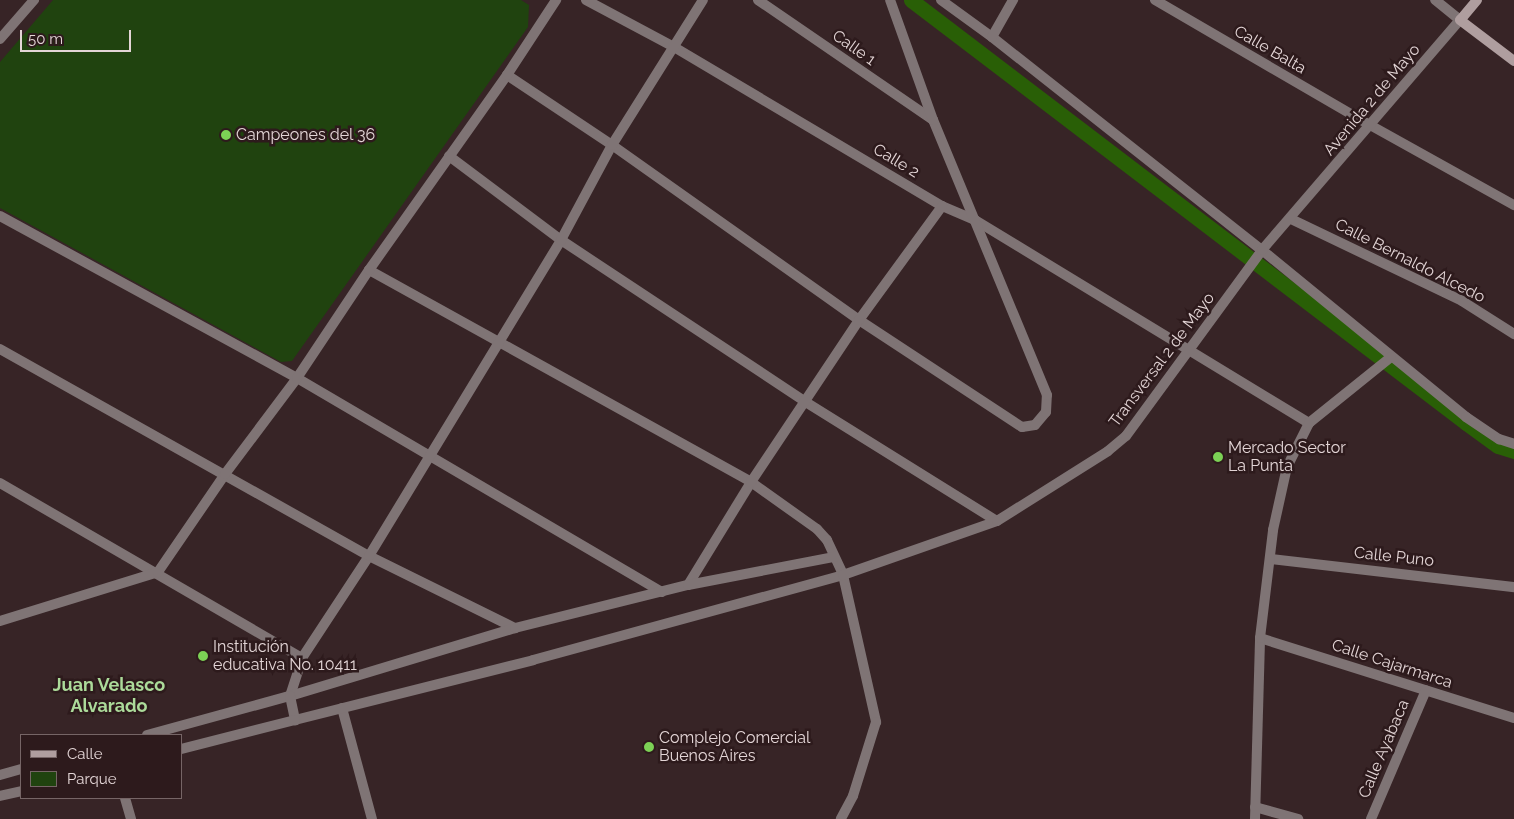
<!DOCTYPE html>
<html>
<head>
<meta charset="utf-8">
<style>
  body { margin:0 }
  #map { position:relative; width:1514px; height:819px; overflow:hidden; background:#372426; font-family:Raleway,sans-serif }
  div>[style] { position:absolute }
  .green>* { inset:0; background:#20430f }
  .canal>* { height:15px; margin:-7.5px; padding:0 7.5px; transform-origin:7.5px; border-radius:7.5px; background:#295f06 }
  .minor>* { height:10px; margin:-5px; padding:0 5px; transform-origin:5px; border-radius:5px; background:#7f7475 }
  .tertiary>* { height:10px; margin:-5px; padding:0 5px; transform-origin:5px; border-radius:5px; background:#7f7475 }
  .secondary>* { height:10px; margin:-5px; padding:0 5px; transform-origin:5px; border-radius:5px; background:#af9e9f }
  .dots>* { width:14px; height:14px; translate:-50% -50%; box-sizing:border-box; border:2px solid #2d1a1c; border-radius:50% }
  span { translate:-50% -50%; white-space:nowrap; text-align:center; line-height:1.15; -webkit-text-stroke:5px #2d1a1c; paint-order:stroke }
  .street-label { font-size:16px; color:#e3d5d6 }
  .poi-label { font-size:16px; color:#e3d5d6 }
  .left { translate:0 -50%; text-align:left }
  .neighbourhood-label { font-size:18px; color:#acdb9a; font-weight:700 }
  .legend { position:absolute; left:20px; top:734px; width:162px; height:65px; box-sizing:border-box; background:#2d1a1c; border:1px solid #766566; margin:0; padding:6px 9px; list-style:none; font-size:15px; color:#e3d5d6 }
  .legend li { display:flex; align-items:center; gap:10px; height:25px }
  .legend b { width:25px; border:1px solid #766566 }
  .scale { position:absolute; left:20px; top:30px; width:111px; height:22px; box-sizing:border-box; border:2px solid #e3d5d6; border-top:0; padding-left:6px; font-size:15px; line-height:18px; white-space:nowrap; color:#e3d5d6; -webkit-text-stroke:4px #2d1a1c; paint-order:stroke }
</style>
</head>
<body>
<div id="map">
  <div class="green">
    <div style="clip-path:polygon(53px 0,521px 0,529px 5px,528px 27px,292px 361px,281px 362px,0 208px,0 62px)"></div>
  </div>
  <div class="canal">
    <div style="left:911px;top:0;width:698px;rotate:37.31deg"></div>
    <div style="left:1466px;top:423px;width:39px;rotate:36deg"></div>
    <div style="left:1498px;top:446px;width:17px;rotate:17deg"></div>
  </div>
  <div class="minor">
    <div style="left:586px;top:0;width:100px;rotate:28.1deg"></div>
    <div style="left:674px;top:47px;width:312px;rotate:30.7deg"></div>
    <div style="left:942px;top:206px;width:36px;rotate:23deg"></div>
    <div style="left:975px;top:220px;width:391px;rotate:31.3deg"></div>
    <div style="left:758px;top:0;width:212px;rotate:34.4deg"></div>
    <div style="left:941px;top:0;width:63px;rotate:36deg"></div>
    <div style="left:992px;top:37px;width:344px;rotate:38.3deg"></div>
    <div style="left:1262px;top:250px;width:264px;rotate:39.3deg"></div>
    <div style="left:1466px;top:417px;width:40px;rotate:34deg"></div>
    <div style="left:1499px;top:439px;width:16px;rotate:18deg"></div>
    <div style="left:1155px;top:0;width:249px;rotate:30.2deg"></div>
    <div style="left:1370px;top:125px;width:165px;rotate:29.1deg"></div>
    <div style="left:992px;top:37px;width:43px;rotate:-60.4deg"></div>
    <div style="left:0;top:39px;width:52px;rotate:-48.9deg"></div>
    <div style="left:507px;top:75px;width:126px;rotate:33.7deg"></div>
    <div style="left:612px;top:145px;width:303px;rotate:35.3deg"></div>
    <div style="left:859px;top:320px;width:195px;rotate:33.3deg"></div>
    <div style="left:1022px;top:427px;width:13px;rotate:-9deg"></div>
    <div style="left:1035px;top:425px;width:17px;rotate:-50deg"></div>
    <div style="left:1046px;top:412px;width:17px;rotate:-87deg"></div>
    <div style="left:1047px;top:395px;width:298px;rotate:-112.5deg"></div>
    <div style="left:933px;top:120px;width:127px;rotate:-109.7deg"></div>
    <div style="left:449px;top:156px;width:140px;rotate:36.9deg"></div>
    <div style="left:561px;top:240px;width:291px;rotate:33.5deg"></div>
    <div style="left:804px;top:401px;width:227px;rotate:31.9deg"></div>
    <div style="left:0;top:216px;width:338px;rotate:28.6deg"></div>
    <div style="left:297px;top:378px;width:423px;rotate:30.4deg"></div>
    <div style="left:1291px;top:219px;width:190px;rotate:25.6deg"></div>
    <div style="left:1462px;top:301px;width:62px;rotate:32.4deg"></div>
    <div style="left:369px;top:270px;width:437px;rotate:29deg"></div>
    <div style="left:751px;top:482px;width:81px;rotate:35.5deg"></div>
    <div style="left:817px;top:529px;width:15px;rotate:48deg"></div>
    <div style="left:827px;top:540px;width:38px;rotate:65deg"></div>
    <div style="left:843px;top:575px;width:151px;rotate:77.3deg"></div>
    <div style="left:876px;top:722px;width:77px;rotate:107.3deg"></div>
    <div style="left:853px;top:796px;width:26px;rotate:118deg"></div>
    <div style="left:0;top:349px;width:423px;rotate:29.3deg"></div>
    <div style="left:369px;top:556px;width:163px;rotate:26.3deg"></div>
    <div style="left:0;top:483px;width:349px;rotate:30.1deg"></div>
    <div style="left:1271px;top:559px;width:245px;rotate:6.6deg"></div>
    <div style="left:688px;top:585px;width:121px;rotate:-58.5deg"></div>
    <div style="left:751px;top:482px;width:195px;rotate:-56.3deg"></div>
    <div style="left:859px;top:320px;width:141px;rotate:-53.9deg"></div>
    <div style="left:0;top:621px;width:165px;rotate:-17.2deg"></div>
    <div style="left:158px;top:572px;width:119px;rotate:-55.6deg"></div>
    <div style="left:225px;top:474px;width:120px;rotate:-53.1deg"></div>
    <div style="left:297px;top:378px;width:130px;rotate:-56.3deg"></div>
    <div style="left:369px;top:270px;width:239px;rotate:-54.7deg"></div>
    <div style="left:507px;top:75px;width:90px;rotate:-56.8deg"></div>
    <div style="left:1260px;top:638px;width:266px;rotate:17.5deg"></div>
    <div style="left:290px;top:696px;width:40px;rotate:-72deg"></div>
    <div style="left:302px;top:658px;width:122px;rotate:-56.7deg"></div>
    <div style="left:369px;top:556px;width:370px;rotate:-58.7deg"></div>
    <div style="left:561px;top:240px;width:108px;rotate:-61.8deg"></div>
    <div style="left:612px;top:145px;width:171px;rotate:-57.9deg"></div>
    <div style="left:290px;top:696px;width:235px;rotate:-16.8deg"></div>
    <div style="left:515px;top:628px;width:178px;rotate:-14deg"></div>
    <div style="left:688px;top:585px;width:149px;rotate:-10.9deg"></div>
    <div style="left:342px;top:708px;width:115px;rotate:74.9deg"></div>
    <div style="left:295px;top:720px;width:245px;rotate:-14.1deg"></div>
    <div style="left:533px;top:660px;width:321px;rotate:-15.3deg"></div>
    <div style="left:843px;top:575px;width:163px;rotate:-19.3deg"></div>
    <div style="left:997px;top:521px;width:131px;rotate:-32.2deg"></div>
    <div style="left:1108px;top:451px;width:23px;rotate:-40deg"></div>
    <div style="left:1126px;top:436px;width:230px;rotate:-53.8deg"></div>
    <div style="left:1262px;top:250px;width:303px;rotate:-49.3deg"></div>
    <div style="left:1460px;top:20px;width:32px;rotate:-141deg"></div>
    <div style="left:125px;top:798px;width:22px;rotate:74deg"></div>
    <div style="left:1255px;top:807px;width:45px;rotate:15.6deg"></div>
    <div style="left:1255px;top:819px;width:181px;rotate:-88.4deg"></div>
    <div style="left:1260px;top:638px;width:109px;rotate:-83.1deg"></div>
    <div style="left:1273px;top:530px;width:65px;rotate:-77.5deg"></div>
    <div style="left:1287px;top:467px;width:49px;rotate:-63.4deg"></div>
    <div style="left:1309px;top:423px;width:105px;rotate:-38.8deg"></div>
    <div style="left:1371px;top:819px;width:140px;rotate:-66.9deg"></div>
  </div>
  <div class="tertiary">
    <div style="left:147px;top:735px;width:148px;rotate:-15.3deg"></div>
    <div style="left:290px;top:696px;width:25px;rotate:78deg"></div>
    <div style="left:295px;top:720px;width:118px;rotate:165.7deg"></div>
    <div style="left:0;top:775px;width:22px;rotate:-16deg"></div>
    <div style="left:0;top:796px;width:22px;rotate:-13deg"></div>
  </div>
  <div class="secondary">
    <div style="left:1477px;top:0;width:26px;rotate:130deg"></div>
    <div style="left:1460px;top:20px;width:68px;rotate:37.2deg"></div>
  </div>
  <div class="dots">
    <div style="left:226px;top:135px;background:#7cd155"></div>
    <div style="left:1218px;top:457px;background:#7cd155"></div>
    <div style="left:203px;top:656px;background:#7cd155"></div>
    <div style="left:649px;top:747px;background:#7cd155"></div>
  </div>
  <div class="street-label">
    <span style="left:854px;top:48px;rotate:35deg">Calle 1</span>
    <span style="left:1270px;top:50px;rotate:30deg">Calle Balta</span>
    <span style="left:1372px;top:100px;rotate:-50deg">Avenida 2 de Mayo</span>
    <span style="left:896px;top:161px;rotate:31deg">Calle 2</span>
    <span style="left:1410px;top:261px;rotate:27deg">Calle Bernaldo Alcedo</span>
    <span style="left:1162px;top:360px;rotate:-53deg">Transversal 2 de Mayo</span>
    <span style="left:1394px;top:557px;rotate:6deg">Calle Puno</span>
    <span style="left:1392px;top:664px;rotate:18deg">Calle Cajarmarca</span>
    <span style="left:1384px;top:749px;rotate:-67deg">Calle Ayabaca</span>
  </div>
  <div class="poi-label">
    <span class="left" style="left:236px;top:135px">Campeones del 36</span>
    <span class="left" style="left:1228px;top:457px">Mercado Sector<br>La Punta</span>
    <span class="left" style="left:213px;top:656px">Institución<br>educativa No. 10411</span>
    <span class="left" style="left:659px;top:747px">Complejo Comercial<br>Buenos Aires</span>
  </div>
  <div class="neighbourhood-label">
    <span style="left:109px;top:696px">Juan Velasco<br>Alvarado</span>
  </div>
  <ul class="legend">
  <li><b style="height:6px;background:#af9e9f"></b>Calle</li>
  <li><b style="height:14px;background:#20430f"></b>Parque</li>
  </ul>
  <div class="scale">50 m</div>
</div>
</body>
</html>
